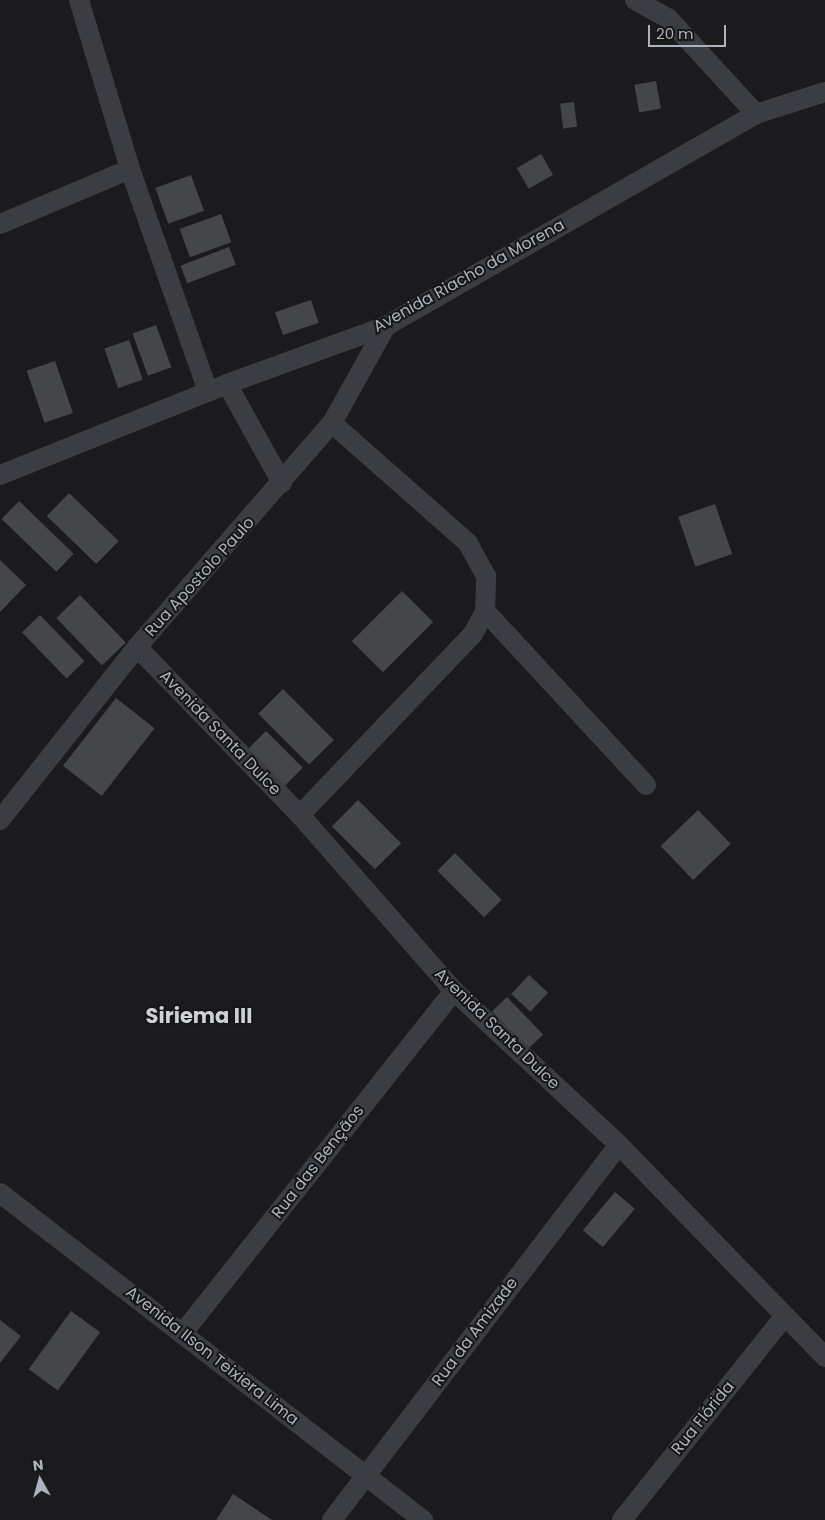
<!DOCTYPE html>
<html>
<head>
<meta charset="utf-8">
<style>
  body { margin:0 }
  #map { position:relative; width:825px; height:1520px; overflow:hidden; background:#1b1b1d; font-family:Poppins,sans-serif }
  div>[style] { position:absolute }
  .building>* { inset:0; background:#45464a; transform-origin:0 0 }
  .street>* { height:20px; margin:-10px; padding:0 10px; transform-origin:10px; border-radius:10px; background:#3c3d42 }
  span { translate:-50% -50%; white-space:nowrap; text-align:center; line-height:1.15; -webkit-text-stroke:4px #161618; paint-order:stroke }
  .street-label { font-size:16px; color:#aeb2bc }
  .district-label { font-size:21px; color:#cfd1d8; font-weight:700 }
  .north { position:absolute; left:15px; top:1455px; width:50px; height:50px; -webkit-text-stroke:4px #161618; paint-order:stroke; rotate:353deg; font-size:14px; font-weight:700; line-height:20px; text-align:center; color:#aeb2bc }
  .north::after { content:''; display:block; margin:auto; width:18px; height:22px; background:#aeb2bc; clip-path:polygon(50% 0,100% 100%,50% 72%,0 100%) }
  .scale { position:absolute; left:648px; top:25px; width:78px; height:22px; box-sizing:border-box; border:2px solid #aeb2bc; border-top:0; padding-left:6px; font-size:15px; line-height:18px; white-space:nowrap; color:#aeb2bc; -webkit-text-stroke:4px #161618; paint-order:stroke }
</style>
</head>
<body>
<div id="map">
  <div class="building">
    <div style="left:656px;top:81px;width:28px;height:22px;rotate:80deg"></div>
    <div style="left:574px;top:102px;width:25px;height:14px;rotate:83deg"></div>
    <div style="left:541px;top:154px;width:24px;height:28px;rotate:60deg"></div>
    <div style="left:191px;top:175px;width:38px;height:38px;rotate:70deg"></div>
    <div style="left:221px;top:214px;width:30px;height:44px;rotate:70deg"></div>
    <div style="left:229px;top:247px;width:19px;height:52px;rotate:69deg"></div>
    <div style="left:311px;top:300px;width:24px;height:38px;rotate:71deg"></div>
    <div style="left:156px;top:325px;width:45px;height:25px;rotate:70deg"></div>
    <div style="left:129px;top:340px;width:42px;height:26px;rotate:71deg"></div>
    <div style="left:55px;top:361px;width:55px;height:30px;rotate:71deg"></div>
    <div style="left:69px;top:493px;width:69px;height:32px;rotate:44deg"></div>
    <div style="left:19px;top:501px;width:76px;height:25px;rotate:44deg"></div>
    <div style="left:715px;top:504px;width:53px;height:39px;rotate:71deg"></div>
    <div style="clip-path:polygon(0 560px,26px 585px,0 612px)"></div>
    <div style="left:402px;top:591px;width:44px;height:71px;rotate:45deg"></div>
    <div style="left:80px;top:595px;width:66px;height:33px;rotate:46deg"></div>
    <div style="left:40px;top:615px;width:64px;height:25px;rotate:46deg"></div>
    <div style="left:283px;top:689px;width:72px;height:35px;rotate:45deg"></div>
    <div style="left:116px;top:698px;width:49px;height:86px;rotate:38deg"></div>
    <div style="left:266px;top:731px;width:52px;height:35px;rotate:45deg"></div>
    <div style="left:358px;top:800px;width:61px;height:37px;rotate:45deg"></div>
    <div style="left:698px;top:810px;width:47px;height:52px;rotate:46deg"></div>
    <div style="left:455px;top:853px;width:66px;height:25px;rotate:45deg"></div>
    <div style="left:529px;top:975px;width:26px;height:26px;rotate:43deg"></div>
    <div style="left:507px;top:997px;width:52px;height:21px;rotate:46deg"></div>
    <div style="left:615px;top:1192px;width:26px;height:50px;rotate:40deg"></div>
    <div style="left:71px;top:1311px;width:36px;height:72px;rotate:36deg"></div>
    <div style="clip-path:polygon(0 1320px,21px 1336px,0 1363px)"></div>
    <div style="clip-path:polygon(233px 1494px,272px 1520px,216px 1520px)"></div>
  </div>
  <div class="street">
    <div style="left:79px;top:0;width:177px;rotate:73.2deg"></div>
    <div style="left:130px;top:169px;width:236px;rotate:70.7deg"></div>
    <div style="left:635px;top:0;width:38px;rotate:29deg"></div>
    <div style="left:668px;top:18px;width:130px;rotate:47.5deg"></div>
    <div style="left:0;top:224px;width:141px;rotate:-22.9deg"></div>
    <div style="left:227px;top:384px;width:113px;rotate:60.9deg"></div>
    <div style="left:0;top:475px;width:245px;rotate:-21.8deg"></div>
    <div style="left:227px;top:384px;width:169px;rotate:-20deg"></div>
    <div style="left:386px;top:326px;width:426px;rotate:-29.8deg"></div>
    <div style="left:756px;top:114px;width:72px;rotate:-17.7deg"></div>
    <div style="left:485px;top:611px;width:237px;rotate:47.2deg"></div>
    <div style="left:137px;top:647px;width:234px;rotate:45.9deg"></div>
    <div style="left:300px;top:815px;width:234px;rotate:48.8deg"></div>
    <div style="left:454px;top:991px;width:226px;rotate:43deg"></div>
    <div style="left:619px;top:1145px;width:296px;rotate:45.8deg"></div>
    <div style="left:300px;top:815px;width:250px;rotate:-46.3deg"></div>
    <div style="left:473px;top:634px;width:26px;rotate:-62deg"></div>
    <div style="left:485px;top:611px;width:35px;rotate:-88deg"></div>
    <div style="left:486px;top:576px;width:38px;rotate:-119deg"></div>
    <div style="left:468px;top:543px;width:181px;rotate:-138.6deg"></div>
    <div style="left:0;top:820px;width:221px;rotate:-51.6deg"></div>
    <div style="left:137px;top:647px;width:297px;rotate:-49deg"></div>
    <div style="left:332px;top:423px;width:111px;rotate:-60.9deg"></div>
    <div style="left:0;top:1193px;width:535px;rotate:37.71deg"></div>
    <div style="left:182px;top:1334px;width:438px;rotate:-51.6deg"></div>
    <div style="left:332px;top:1520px;width:472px;rotate:-52.6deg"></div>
    <div style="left:622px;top:1520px;width:261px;rotate:-51.4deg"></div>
  </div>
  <div class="street-label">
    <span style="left:469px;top:276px;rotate:-29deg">Avenida Riacho da Morena</span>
    <span style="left:200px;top:577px;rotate:-48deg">Rua Apostolo Paulo</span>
    <span style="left:220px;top:733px;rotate:46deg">Avenida Santa Dulce</span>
    <span style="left:497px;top:1029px;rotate:44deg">Avenida Santa Dulce</span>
    <span style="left:318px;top:1162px;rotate:-52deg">Rua das Bençãos</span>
    <span style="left:475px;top:1332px;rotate:-53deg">Rua da Amizade</span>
    <span style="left:212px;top:1356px;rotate:38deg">Avenida Ilson Teixiera Lima</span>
    <span style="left:703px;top:1418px;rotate:-51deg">Rua Flórida</span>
  </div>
  <div class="district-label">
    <span style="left:199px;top:1016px">Siriema III</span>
  </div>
  <div class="north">N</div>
  <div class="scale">20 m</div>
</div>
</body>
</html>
